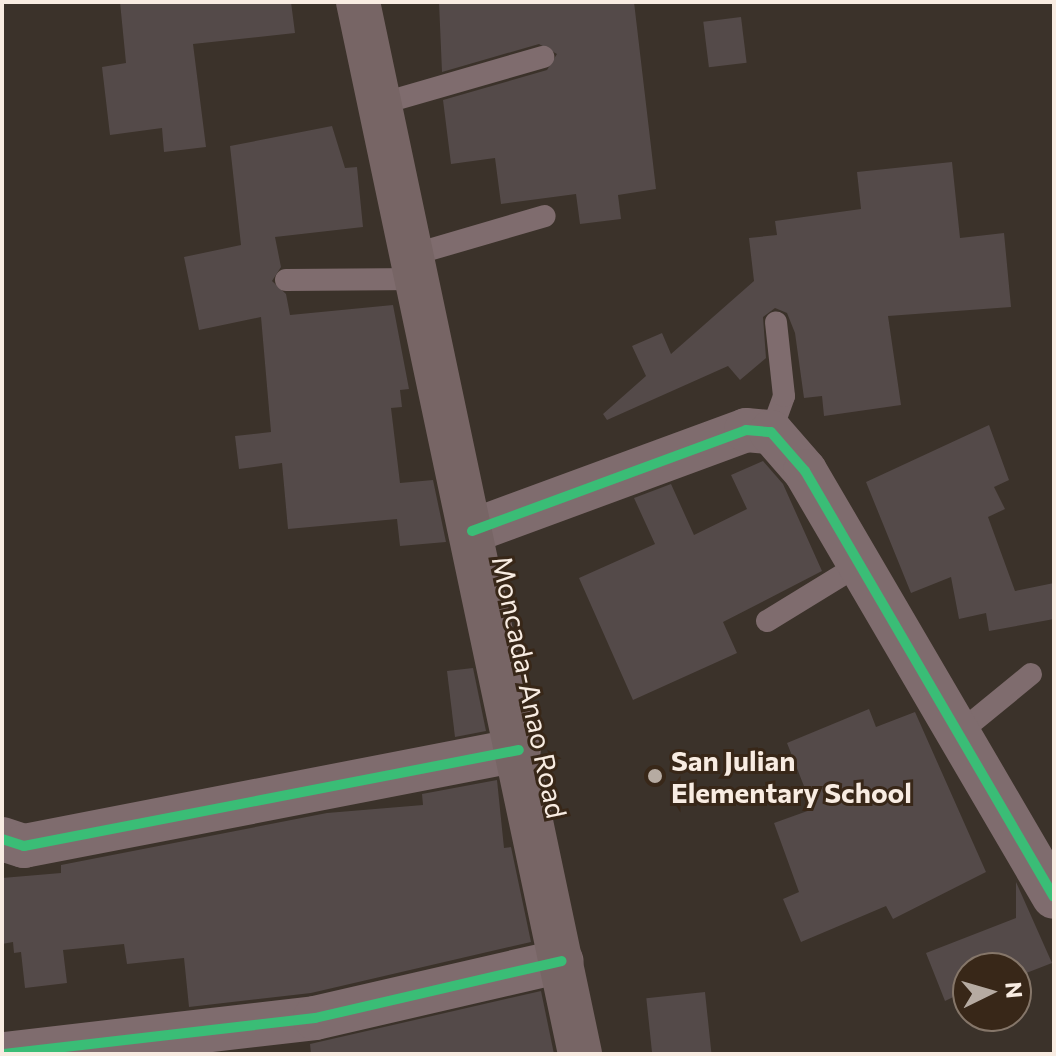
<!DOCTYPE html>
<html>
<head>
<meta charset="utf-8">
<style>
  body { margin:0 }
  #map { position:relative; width:1056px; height:1056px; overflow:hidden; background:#3b322a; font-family:Commissioner,sans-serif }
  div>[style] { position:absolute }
  .building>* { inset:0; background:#544a49; transform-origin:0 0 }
  .lane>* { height:22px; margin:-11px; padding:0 11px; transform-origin:11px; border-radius:11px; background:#7f6c6e }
  .street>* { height:44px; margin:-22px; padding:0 22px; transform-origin:22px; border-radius:22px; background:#7f6c6e }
  .secondary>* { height:44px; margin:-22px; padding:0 22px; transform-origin:22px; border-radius:22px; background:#776565 }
  .cycleway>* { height:10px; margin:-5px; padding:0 5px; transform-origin:5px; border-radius:5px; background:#3abd76 }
  .dots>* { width:22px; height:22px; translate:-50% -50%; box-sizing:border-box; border:4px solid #382718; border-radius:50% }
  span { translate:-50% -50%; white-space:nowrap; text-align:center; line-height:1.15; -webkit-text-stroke:6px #382718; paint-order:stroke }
  .street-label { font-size:28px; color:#f8ece2 }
  .poi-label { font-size:28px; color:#f8ece2; font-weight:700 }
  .left { translate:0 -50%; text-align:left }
  .frame { position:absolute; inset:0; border:4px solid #f8ece2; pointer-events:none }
  .north { position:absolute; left:952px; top:952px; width:80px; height:80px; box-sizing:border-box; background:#382718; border:2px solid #857669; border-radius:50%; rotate:85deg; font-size:22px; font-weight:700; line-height:32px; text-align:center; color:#f8ece2 }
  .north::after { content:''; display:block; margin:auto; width:28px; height:36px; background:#b6aba2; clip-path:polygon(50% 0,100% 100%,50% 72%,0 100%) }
</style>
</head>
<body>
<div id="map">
  <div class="building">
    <div style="clip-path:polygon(120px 2px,291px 2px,295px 33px,193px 44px,206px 147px,164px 152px,162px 128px,110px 135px,102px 67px,126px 63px)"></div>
    <div style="clip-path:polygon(439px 2px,634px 2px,656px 189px,618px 195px,621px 219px,580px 224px,576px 194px,501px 204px,495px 158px,451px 164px,443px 100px,547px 70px,557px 54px,539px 44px,442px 72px)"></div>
    <div style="left:741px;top:17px;width:46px;height:38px;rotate:83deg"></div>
    <div style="clip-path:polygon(332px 126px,345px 168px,357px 167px,363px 227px,275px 237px,281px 267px,272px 281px,286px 294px,290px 315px,393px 305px,409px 389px,400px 390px,402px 407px,391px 408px,400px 483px,433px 480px,446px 542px,400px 546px,397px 519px,288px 529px,282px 463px,239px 469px,235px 436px,271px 432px,261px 317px,199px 330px,184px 257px,241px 245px,230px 146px)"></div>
    <div style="clip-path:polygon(952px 162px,960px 238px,1004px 233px,1011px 307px,888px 316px,901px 405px,824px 416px,822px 396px,804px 398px,795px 333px,787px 313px,775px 308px,763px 317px,766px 358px,740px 380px,728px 366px,607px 420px,603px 414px,646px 376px,632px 346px,662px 333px,671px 354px,754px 281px,749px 238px,777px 235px,775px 221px,861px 209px,857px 172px)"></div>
    <div style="clip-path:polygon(989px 425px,1009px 480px,994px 487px,1005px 509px,988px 517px,1015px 591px,1054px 583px,1054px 619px,989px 631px,986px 613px,959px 619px,951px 577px,911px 593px,866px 482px)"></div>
    <div style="clip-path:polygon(763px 461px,783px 484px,822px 571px,723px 622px,737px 653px,633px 700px,579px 578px,655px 544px,634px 498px,671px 484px,694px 535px,747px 509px,731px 475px)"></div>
    <div style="clip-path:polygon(473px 668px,486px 731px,455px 737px,447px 671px)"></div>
    <div style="clip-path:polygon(869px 709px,876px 727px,915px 712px,986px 872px,893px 919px,886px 906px,801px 942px,783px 899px,799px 892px,774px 823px,813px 809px,787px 743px)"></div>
    <div style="clip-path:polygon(497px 780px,504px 848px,511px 847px,531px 942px,311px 993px,189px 1007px,184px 958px,127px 964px,124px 944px,63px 950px,67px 983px,25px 988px,21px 952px,14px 953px,13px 942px,2px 944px,2px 878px,61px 873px,61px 865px,327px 813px,423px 805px,422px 794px)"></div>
    <div style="clip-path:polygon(1016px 882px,1052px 963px,1016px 977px,1016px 968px,968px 968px,968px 990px,945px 1001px,926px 953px,1016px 918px)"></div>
    <div style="clip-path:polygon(541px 991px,554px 1054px,311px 1054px,310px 1044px)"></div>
    <div style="left:705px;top:992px;width:62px;height:59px;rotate:84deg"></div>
  </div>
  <div class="lane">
    <div style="left:380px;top:104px;width:170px;rotate:-16.1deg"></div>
    <div style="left:415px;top:254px;width:135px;rotate:-16.3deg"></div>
    <div style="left:286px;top:280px;width:133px;rotate:-0.4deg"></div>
    <div style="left:771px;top:432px;width:38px;rotate:-70deg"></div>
    <div style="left:784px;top:396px;width:74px;rotate:-96.2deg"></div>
    <div style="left:767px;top:621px;width:109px;rotate:-31.5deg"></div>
    <div style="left:959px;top:733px;width:93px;rotate:-39.3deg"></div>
  </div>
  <div class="street">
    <div style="left:472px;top:531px;width:292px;rotate:-20.2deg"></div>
    <div style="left:746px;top:430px;width:25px;rotate:5deg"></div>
    <div style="left:771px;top:432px;width:52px;rotate:48.9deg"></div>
    <div style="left:805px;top:471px;width:493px;rotate:59.7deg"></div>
    <div style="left:2px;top:839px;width:23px;rotate:18deg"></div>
    <div style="left:24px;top:846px;width:504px;rotate:-10.98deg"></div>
    <div style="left:4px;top:1054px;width:313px;rotate:-6.6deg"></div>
    <div style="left:315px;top:1018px;width:253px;rotate:-13deg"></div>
  </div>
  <div class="secondary">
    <div style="left:358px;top:2px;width:1075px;rotate:78.08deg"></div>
  </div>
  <div class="cycleway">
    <div style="left:472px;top:531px;width:292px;rotate:-20.2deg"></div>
    <div style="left:746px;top:430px;width:25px;rotate:5deg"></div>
    <div style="left:771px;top:432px;width:52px;rotate:48.9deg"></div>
    <div style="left:805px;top:471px;width:493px;rotate:59.7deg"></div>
    <div style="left:2px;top:839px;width:23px;rotate:18deg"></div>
    <div style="left:24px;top:846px;width:504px;rotate:-10.98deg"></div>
    <div style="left:4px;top:1054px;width:313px;rotate:-6.6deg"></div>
    <div style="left:315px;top:1018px;width:253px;rotate:-13deg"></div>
  </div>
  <div class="dots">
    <div style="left:655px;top:776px;background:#b6aba2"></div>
  </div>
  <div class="street-label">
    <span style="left:530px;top:687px;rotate:78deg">Moncada-Anao Road</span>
  </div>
  <div class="poi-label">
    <span class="left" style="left:671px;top:776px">San Julian<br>Elementary School</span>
  </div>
  <div class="frame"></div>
  <div class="north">N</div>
</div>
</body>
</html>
